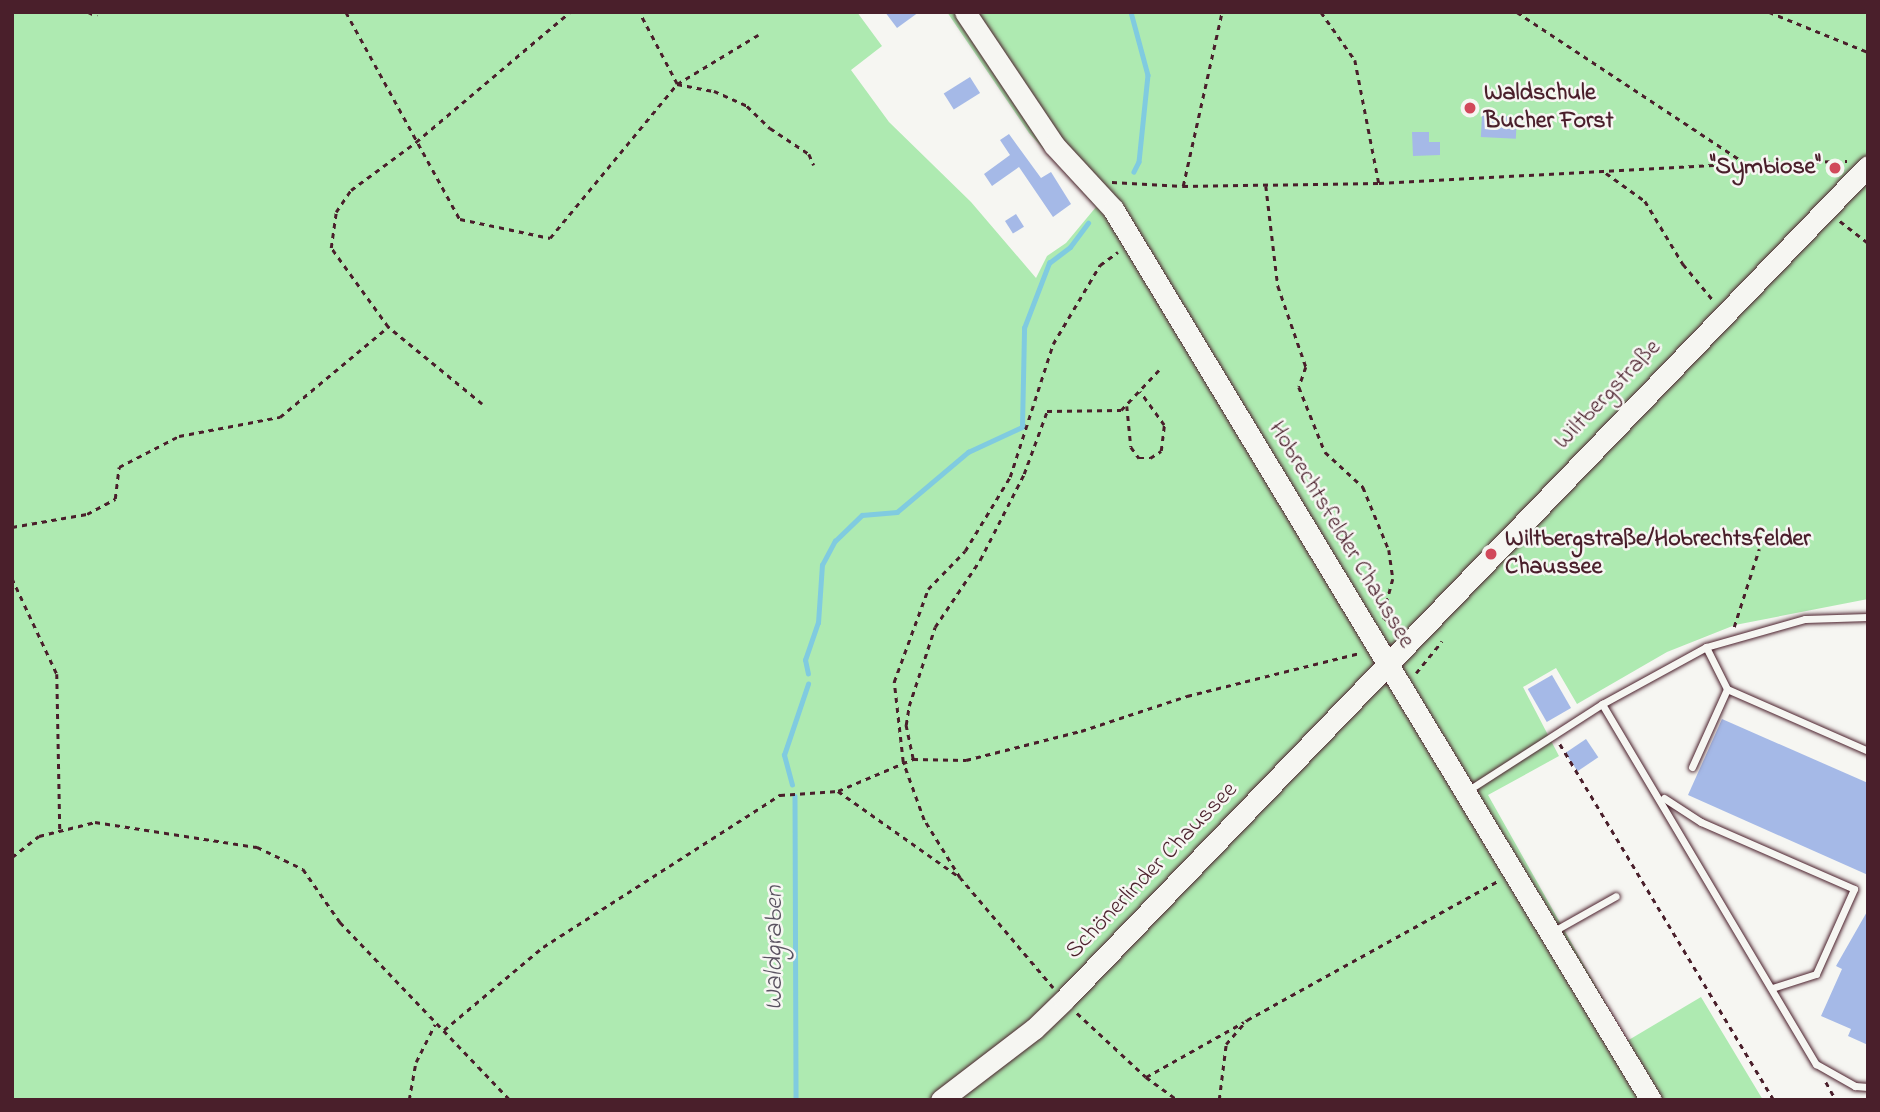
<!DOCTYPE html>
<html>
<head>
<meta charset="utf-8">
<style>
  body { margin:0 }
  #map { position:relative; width:1880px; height:1112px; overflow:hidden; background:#f6f6f2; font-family:"Indie Flower",sans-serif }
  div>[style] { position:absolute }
  .green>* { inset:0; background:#aeeab1 }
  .stream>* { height:4.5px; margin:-2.25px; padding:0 2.25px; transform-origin:2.25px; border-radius:2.25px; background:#80cbe0 }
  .building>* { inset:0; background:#a5b9e7; transform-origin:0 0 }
  .path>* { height:2.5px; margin-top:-1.25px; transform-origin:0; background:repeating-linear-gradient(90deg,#4a1f2b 0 5px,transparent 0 10px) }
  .roads { filter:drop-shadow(0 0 2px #4a1f2b) drop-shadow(0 0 2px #4a1f2b) }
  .lane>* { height:7px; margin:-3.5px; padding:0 3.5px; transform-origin:3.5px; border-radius:3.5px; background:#f6f6f2 }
  .secondary>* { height:21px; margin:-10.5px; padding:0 10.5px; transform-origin:10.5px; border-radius:10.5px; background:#f6f6f2 }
  .dots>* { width:19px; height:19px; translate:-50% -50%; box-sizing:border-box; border:4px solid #f6f6f2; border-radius:50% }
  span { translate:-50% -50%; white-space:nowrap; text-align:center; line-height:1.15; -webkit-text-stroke:5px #f6f6f2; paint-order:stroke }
  .poi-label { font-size:24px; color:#4a1f2b; font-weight:700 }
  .left { translate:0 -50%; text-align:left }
  .right { translate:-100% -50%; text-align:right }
  .street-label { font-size:24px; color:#4a1f2b }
  .water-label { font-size:26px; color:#5a5361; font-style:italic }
  .frame { position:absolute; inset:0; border:14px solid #4a1f2b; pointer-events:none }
</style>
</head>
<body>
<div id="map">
  <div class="green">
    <div style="clip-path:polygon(12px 12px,857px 12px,882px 46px,851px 70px,889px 122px,971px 202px,1036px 278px,1047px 256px,1066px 243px,1096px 207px,1029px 133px,947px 12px,1868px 12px,1868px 599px,1735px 625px,1667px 652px,1577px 704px,1556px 668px,1523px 687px,1559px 756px,1488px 795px,1627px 1041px,1701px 997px,1763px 1100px,12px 1100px)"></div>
  </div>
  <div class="stream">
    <div style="left:1131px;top:12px;width:65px;rotate:74.9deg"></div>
    <div style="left:1148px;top:75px;width:87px;rotate:95.9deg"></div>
    <div style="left:1139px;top:162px;width:11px;rotate:117deg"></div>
    <div style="left:808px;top:674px;width:14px;rotate:-102deg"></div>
    <div style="left:805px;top:660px;width:39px;rotate:-71deg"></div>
    <div style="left:818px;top:623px;width:58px;rotate:-86.1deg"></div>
    <div style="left:822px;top:565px;width:27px;rotate:-62deg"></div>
    <div style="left:835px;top:541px;width:37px;rotate:-44deg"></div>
    <div style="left:862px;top:515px;width:35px;rotate:-5deg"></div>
    <div style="left:897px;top:512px;width:93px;rotate:-40.2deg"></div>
    <div style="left:968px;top:452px;width:60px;rotate:-24.8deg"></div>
    <div style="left:1022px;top:427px;width:99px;rotate:-88.8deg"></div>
    <div style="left:1024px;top:328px;width:70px;rotate:-69deg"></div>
    <div style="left:1049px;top:263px;width:26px;rotate:-37deg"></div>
    <div style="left:1070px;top:247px;width:30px;rotate:-53deg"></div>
    <div style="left:792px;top:785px;width:31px;rotate:-105deg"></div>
    <div style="left:784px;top:755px;width:75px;rotate:-71.3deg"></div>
    <div style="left:795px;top:796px;width:304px;rotate:89.8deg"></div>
  </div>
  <div class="building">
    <div style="clip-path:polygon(885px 12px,919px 12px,897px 28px)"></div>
    <div style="left:970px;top:77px;width:19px;height:31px;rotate:58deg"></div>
    <div style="left:1482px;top:115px;width:35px;height:22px;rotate:3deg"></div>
    <div style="clip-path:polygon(1412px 132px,1429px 132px,1429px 142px,1440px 142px,1440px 155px,1413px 156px)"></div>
    <div style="clip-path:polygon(1009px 134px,1041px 178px,1051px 172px,1071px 204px,1053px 217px,1019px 167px,992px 186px,984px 174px,1010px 155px,1000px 140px)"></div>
    <div style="left:1016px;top:214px;width:15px;height:13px;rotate:58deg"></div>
    <div style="left:1552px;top:675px;width:38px;height:28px;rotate:60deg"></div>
    <div style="clip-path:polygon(1722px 719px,1868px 783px,1868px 875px,1688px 795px)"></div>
    <div style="left:1586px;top:739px;width:22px;height:25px;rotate:56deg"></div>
    <div style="clip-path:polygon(1868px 910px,1868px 1045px,1848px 1036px,1851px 1029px,1821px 1016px,1842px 969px,1836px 966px)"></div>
  </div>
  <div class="path">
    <div style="left:88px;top:12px;width:10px;rotate:24deg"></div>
    <div style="left:346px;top:12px;width:236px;rotate:61.2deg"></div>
    <div style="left:460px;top:219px;width:92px;rotate:11.9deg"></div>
    <div style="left:550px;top:238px;width:200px;rotate:-50.5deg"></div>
    <div style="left:677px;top:84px;width:81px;rotate:-117.8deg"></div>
    <div style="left:1321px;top:12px;width:59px;rotate:54.7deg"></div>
    <div style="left:1355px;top:60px;width:125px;rotate:79deg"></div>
    <div style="left:1517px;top:12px;width:273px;rotate:33.5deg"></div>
    <div style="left:1745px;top:163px;width:102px;rotate:-1.1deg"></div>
    <div style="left:1769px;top:12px;width:107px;rotate:22deg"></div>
    <div style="left:677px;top:84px;width:38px;rotate:11deg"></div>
    <div style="left:714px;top:91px;width:36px;rotate:24deg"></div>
    <div style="left:747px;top:106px;width:32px;rotate:44deg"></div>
    <div style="left:770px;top:128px;width:47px;rotate:33.7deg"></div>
    <div style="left:809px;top:154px;width:12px;rotate:66deg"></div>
    <div style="left:677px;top:84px;width:95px;rotate:-31.2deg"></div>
    <div style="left:1606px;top:173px;width:48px;rotate:35.7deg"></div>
    <div style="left:1645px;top:201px;width:74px;rotate:58.9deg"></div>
    <div style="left:1683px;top:264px;width:47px;rotate:50.2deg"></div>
    <div style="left:1112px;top:182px;width:71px;rotate:3.2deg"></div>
    <div style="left:1183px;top:186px;width:196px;rotate:-0.9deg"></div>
    <div style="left:1379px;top:183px;width:367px;rotate:-3.1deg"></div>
    <div style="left:1183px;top:186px;width:178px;rotate:-77.4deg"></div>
    <div style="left:1266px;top:186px;width:101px;rotate:83.2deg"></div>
    <div style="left:1278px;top:286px;width:86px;rotate:70.9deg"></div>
    <div style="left:1306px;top:367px;width:21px;rotate:109deg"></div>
    <div style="left:1299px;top:387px;width:70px;rotate:68.2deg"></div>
    <div style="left:1325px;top:452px;width:52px;rotate:42.6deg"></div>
    <div style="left:1363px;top:487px;width:68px;rotate:67.6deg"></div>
    <div style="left:1389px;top:550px;width:29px;rotate:82deg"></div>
    <div style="left:1393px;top:579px;width:39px;rotate:105deg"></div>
    <div style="left:1383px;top:617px;width:13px;rotate:39deg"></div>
    <div style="left:1840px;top:221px;width:36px;rotate:38deg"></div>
    <div style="left:482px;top:404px;width:122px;rotate:-140.7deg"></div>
    <div style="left:388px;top:327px;width:97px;rotate:-125.8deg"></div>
    <div style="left:331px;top:248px;width:36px;rotate:-82deg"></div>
    <div style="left:336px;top:212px;width:27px;rotate:-56deg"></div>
    <div style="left:351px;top:190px;width:81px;rotate:-36.4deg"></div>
    <div style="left:416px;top:142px;width:202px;rotate:-40.2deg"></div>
    <div style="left:1127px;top:406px;width:41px;rotate:84.4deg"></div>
    <div style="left:1131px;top:447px;width:14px;rotate:54deg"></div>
    <div style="left:1139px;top:458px;width:11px"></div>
    <div style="left:1150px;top:458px;width:13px;rotate:-32deg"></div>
    <div style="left:1161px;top:451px;width:26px;rotate:-83deg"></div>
    <div style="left:1164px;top:425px;width:41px;rotate:-126deg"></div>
    <div style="left:12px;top:527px;width:76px;rotate:-9.8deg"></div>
    <div style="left:87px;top:514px;width:32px;rotate:-28deg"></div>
    <div style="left:115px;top:499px;width:32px;rotate:-83deg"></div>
    <div style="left:119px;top:467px;width:68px;rotate:-27.3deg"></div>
    <div style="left:179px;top:436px;width:103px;rotate:-10.7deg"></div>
    <div style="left:280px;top:417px;width:141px;rotate:-39.8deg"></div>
    <div style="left:12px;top:578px;width:106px;rotate:64.9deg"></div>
    <div style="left:57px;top:674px;width:156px;rotate:88.9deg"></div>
    <div style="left:1734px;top:627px;width:82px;rotate:-72.2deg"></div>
    <div style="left:1416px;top:673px;width:41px;rotate:-50.9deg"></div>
    <div style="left:1560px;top:744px;width:415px;rotate:59deg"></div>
    <div style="left:913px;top:759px;width:35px;rotate:-102deg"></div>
    <div style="left:906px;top:725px;width:19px;rotate:-81deg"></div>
    <div style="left:909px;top:706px;width:83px;rotate:-71.8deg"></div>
    <div style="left:935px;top:627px;width:81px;rotate:-56.1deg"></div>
    <div style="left:980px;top:560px;width:97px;rotate:-62.9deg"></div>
    <div style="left:1024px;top:474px;width:67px;rotate:-69.9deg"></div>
    <div style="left:1047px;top:411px;width:74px;rotate:-0.8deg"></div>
    <div style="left:1121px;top:410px;width:55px;rotate:-46.5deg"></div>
    <div style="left:838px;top:791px;width:147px;rotate:35.3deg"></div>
    <div style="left:12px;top:857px;width:34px;rotate:-38deg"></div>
    <div style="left:39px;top:836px;width:58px;rotate:-14deg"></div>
    <div style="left:95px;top:822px;width:164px;rotate:8.8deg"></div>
    <div style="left:257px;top:847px;width:51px;rotate:25.6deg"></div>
    <div style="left:303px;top:869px;width:65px;rotate:55.1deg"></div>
    <div style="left:340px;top:922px;width:246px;rotate:46.3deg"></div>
    <div style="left:1053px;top:988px;width:144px;rotate:-130.2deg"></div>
    <div style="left:960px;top:878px;width:68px;rotate:-121.8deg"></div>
    <div style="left:924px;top:820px;width:62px;rotate:-109.9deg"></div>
    <div style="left:903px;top:762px;width:81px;rotate:-96.4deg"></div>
    <div style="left:894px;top:682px;width:99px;rotate:-69.9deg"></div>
    <div style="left:928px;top:589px;width:53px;rotate:-45.8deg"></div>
    <div style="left:965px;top:551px;width:87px;rotate:-58.7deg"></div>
    <div style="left:1010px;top:477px;width:140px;rotate:-72.1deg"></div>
    <div style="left:1053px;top:344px;width:92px;rotate:-59.3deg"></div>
    <div style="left:1100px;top:265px;width:22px;rotate:-36deg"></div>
    <div style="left:1077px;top:1013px;width:94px;rotate:42.8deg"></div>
    <div style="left:1146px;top:1077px;width:39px;rotate:36deg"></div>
    <div style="left:444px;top:1030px;width:129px;rotate:-40deg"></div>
    <div style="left:543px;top:947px;width:282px;rotate:-32.7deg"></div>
    <div style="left:780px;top:795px;width:58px;rotate:-3.9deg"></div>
    <div style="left:838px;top:791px;width:82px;rotate:-23.1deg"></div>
    <div style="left:913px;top:759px;width:53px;rotate:1.1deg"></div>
    <div style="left:966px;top:760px;width:119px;rotate:-14.2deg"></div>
    <div style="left:1081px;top:731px;width:112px;rotate:-18.3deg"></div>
    <div style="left:1187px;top:696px;width:178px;rotate:-14deg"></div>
    <div style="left:1146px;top:1077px;width:112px;rotate:-29.3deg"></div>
    <div style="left:1826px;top:1082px;width:21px;rotate:61deg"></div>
    <div style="left:409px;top:1100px;width:39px;rotate:-80deg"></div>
    <div style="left:416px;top:1062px;width:42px;rotate:-63.4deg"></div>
    <div style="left:1219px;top:1100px;width:56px;rotate:-82.9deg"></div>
    <div style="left:1226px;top:1044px;width:32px;rotate:-49deg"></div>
    <div style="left:1247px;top:1020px;width:287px;rotate:-29deg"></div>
  </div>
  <div class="roads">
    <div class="lane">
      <div style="left:1706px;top:647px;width:47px;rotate:63.4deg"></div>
      <div style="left:1727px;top:689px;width:154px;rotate:23.7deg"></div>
      <div style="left:1602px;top:704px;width:419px;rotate:59.3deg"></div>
      <div style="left:1816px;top:1064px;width:45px;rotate:29.4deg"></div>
      <div style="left:1855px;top:1086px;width:13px;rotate:4deg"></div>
      <div style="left:1692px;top:767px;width:85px;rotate:-65.8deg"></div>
      <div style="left:1467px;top:791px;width:161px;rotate:-32.8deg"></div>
      <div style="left:1602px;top:704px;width:119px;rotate:-28.7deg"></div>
      <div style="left:1706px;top:647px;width:103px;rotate:-15.8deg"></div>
      <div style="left:1805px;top:619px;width:63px;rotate:-1.8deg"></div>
      <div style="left:1664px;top:798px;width:44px;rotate:33deg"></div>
      <div style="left:1701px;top:822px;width:167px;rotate:23.6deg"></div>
      <div style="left:1854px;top:889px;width:93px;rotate:114.1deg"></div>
      <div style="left:1816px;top:974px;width:46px;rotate:162.3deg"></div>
      <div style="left:1552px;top:932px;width:73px;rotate:-29.4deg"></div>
    </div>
    <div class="secondary">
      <div style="left:965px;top:12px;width:160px;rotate:56.2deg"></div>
      <div style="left:1054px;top:145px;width:87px;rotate:47.3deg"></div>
      <div style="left:1113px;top:209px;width:1041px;rotate:58.88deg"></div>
      <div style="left:941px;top:1100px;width:117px;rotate:-37.4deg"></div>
      <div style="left:1034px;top:1029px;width:42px;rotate:-44deg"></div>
      <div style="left:1064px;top:1000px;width:1158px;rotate:-46.05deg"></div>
    </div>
  </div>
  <div class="dots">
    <div style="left:1470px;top:108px;background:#d1495b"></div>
    <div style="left:1835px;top:168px;background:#d1495b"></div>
    <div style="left:1491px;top:554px;background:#d1495b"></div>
  </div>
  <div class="poi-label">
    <span class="left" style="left:1484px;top:108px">Waldschule<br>Bucher Forst</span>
    <span class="right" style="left:1821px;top:168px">"Symbiose"</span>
    <span class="left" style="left:1505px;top:554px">Wiltbergstraße/Hobrechtsfelder<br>Chaussee</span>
  </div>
  <div class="street-label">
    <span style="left:1608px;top:395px;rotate:-46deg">Wiltbergstraße</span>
    <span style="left:1341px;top:535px;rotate:59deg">Hobrechtsfelder Chaussee</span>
    <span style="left:1152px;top:871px;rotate:-46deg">Schönerlinder Chaussee</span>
  </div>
  <div class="water-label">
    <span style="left:776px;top:948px;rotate:-90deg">Waldgraben</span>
  </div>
  <div class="frame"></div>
</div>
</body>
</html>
